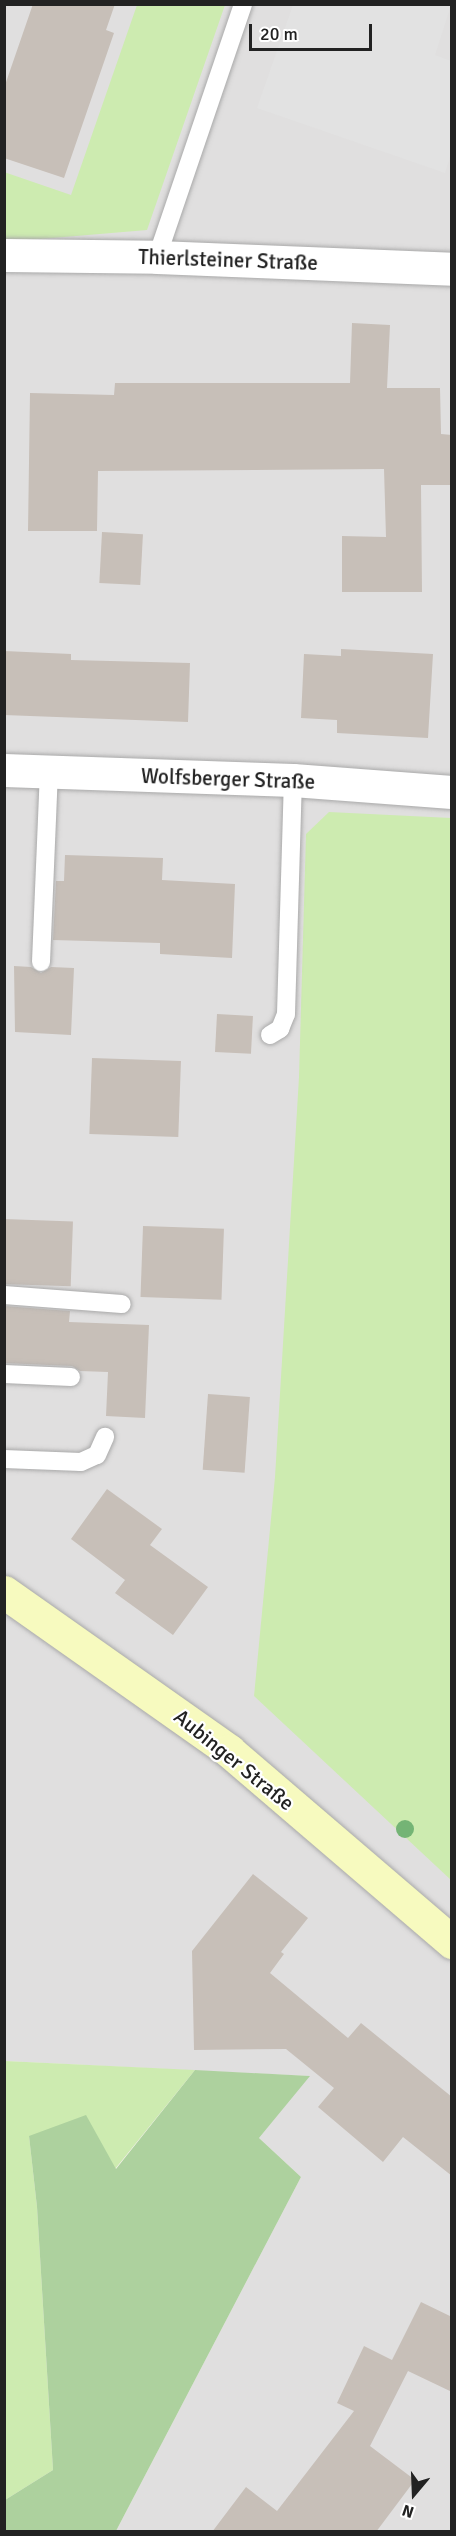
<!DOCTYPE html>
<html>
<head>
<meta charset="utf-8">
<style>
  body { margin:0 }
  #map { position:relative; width:456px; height:2536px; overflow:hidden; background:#f2efe9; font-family:Signika,sans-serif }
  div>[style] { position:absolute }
  .residential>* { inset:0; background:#e0dfdf }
  .grass>* { inset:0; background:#cdebb0 }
  .forest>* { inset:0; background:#add19e }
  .parking>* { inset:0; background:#e2e2e2 }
  .building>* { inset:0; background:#c7bfb8; transform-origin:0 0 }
  .roads { filter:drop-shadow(0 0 2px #a9a9a9) drop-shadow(0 0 2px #a9a9a9) }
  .service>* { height:18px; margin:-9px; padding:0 9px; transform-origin:9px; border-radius:9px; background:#fff }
  .minor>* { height:33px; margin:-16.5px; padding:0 16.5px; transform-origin:16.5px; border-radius:16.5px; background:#fff }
  .secondary>* { height:33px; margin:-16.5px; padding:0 16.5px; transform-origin:16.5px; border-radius:16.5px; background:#f7fabf }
  .trees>* { width:18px; height:18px; margin:-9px; border-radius:50%; background:#74b475 }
  span { translate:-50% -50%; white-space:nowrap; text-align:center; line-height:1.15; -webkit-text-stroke:4.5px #fff; paint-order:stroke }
  .street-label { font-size:21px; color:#222 }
  .frame { position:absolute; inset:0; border:6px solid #222; pointer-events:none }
  .north { position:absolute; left:384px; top:2464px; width:60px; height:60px; -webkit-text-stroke:4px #fff; paint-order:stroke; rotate:199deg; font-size:16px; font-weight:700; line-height:24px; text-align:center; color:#222 }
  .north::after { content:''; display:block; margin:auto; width:21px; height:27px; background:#222; clip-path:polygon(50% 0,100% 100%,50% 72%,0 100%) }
  .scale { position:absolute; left:249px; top:24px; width:123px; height:27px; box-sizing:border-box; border:3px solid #222; border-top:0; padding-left:8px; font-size:18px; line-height:21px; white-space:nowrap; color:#222; -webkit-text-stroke:4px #fff; paint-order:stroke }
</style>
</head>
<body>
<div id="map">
  <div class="residential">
    <div style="clip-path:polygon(5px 5px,451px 5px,451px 2531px,116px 2531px,301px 2177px,259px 2138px,309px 2076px,5px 2061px)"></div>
  </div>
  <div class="grass">
    <div style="clip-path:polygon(137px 5px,225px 5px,147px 230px,5px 242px,4px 172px,71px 195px)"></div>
    <div style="clip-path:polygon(329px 812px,451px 818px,451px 1880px,254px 1696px,275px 1477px,299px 1077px,306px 834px)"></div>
    <div style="clip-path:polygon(5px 2061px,195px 2070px,115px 2169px,29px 2136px,37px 2207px,53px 2470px,5px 2500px)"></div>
  </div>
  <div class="forest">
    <div style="clip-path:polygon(195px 2070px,310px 2076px,259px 2138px,301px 2177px,116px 2531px,5px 2531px,5px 2500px,53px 2470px,37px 2207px,29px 2136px,86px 2115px,116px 2169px)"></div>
  </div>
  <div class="parking">
    <div style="clip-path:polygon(293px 5px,451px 5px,435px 55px,451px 61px,451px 154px,445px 173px,257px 108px)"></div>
  </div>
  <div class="building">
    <div style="clip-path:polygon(33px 4px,115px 4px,106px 30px,114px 33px,64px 178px,4px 158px,4px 88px)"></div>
    <div style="clip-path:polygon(352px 323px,390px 325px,387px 388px,440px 388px,441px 434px,452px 435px,452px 485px,421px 485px,422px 592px,342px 592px,342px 536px,386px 537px,384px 469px,98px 471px,97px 531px,28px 531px,30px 393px,114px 395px,115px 383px,350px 383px)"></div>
    <div style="left:102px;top:532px;width:41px;height:51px;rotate:3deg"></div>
    <div style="clip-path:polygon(341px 649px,433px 654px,428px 738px,337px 733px,337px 720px,301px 718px,304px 654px,341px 656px)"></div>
    <div style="clip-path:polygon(4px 651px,71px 654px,71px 660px,190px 663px,188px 722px,4px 715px)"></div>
    <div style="clip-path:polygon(65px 855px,163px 858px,162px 880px,235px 884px,232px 958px,160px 954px,160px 943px,53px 940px,56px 881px,64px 881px)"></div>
    <div style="clip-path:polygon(14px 966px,31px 967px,41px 973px,51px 967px,74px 968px,71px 1035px,15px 1032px)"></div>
    <div style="left:217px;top:1014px;width:36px;height:38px;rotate:3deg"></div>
    <div style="left:92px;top:1058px;width:89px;height:76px;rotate:2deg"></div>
    <div style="left:4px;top:1219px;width:69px;height:65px;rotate:2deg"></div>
    <div style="left:143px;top:1226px;width:81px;height:71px;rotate:2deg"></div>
    <div style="clip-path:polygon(4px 1306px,70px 1311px,69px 1322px,149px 1325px,145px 1418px,106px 1416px,108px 1372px,80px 1371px,72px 1366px,4px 1363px)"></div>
    <div style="left:208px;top:1394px;width:42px;height:76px;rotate:4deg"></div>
    <div style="clip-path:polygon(107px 1489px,162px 1529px,150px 1545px,208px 1587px,173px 1635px,115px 1593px,125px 1580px,71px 1539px)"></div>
    <div style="clip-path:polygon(253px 1874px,308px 1918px,281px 1952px,284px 1954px,270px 1973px,348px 2038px,361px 2023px,452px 2097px,452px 2176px,403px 2137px,383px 2162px,318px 2107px,334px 2088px,286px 2049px,194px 2050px,192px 1951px)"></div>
    <div style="clip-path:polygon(421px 2302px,452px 2317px,452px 2392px,408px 2371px,370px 2446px,415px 2480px,376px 2532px,212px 2532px,246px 2487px,277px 2511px,354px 2411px,337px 2403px,364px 2346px,392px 2360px)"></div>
  </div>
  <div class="roads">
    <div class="service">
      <div style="left:157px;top:257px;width:267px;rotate:-71.2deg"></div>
      <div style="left:41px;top:962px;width:190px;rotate:-87.6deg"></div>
      <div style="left:270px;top:1035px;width:12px;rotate:-31deg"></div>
      <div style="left:280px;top:1029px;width:16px;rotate:-68deg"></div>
      <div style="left:286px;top:1014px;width:234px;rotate:-88.3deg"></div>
      <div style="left:4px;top:1295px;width:118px;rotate:4.4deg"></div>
      <div style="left:4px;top:1374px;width:67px;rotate:2.6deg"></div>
      <div style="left:4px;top:1459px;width:77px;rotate:2.2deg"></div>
      <div style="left:81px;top:1462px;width:17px;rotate:-24deg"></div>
      <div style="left:97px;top:1455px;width:20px;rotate:-66deg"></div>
    </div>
    <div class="minor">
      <div style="left:4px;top:255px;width:153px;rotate:0.7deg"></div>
      <div style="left:157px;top:257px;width:295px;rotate:2.3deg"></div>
      <div style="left:4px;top:770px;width:289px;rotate:2deg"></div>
      <div style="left:293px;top:780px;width:159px;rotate:4.3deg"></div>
    </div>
    <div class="secondary">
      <div style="left:4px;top:1592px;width:276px;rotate:35.2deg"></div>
      <div style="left:229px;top:1751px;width:294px;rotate:40.6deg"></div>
    </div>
  </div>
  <div class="trees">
    <div style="left:405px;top:1829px"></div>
  </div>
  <div class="street-label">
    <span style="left:228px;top:260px;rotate:2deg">Thierlsteiner Straße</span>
    <span style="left:228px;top:779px;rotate:2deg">Wolfsberger Straße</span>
    <span style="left:234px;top:1760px;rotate:39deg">Aubinger Straße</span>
  </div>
  <div class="frame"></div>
  <div class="north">N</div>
  <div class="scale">20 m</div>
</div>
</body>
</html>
